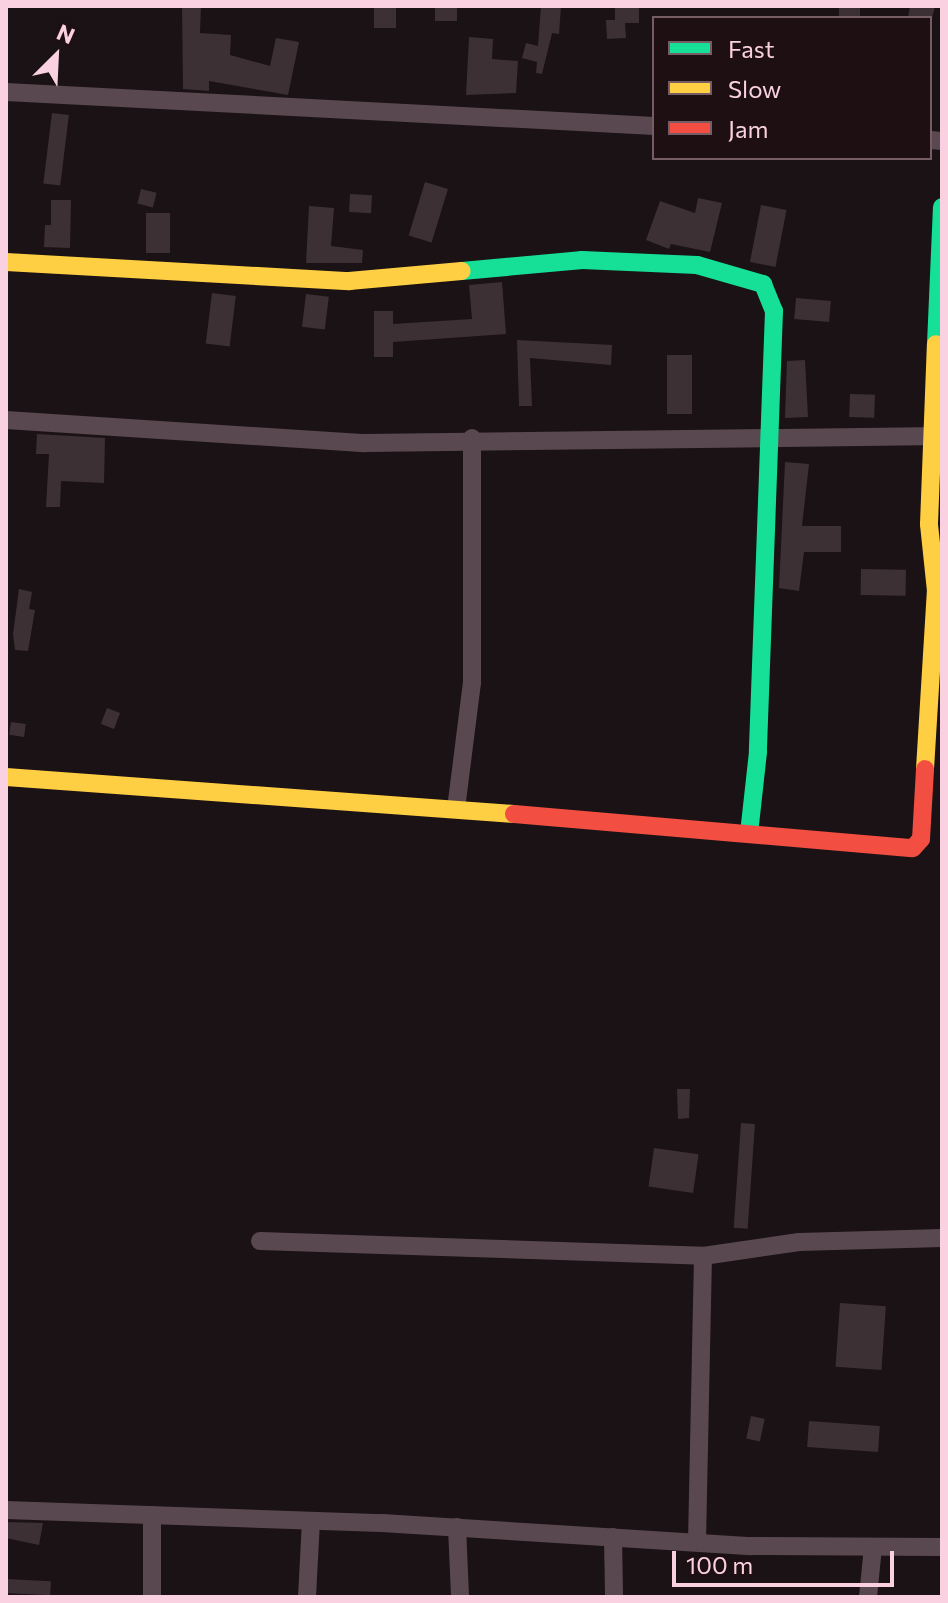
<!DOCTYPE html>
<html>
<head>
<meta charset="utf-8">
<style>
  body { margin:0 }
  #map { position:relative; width:948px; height:1603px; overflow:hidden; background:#1a1214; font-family:Commissioner,sans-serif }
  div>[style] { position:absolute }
  .building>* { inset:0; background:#3d3034; transform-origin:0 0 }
  .street>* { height:18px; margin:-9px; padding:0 9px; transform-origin:9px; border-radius:9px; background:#5a4850 }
  .fast>* { height:18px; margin:-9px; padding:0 9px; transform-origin:9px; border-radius:9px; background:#16e098 }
  .slow>* { height:18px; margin:-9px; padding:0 9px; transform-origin:9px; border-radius:9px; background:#ffcf43 }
  .jam>* { height:18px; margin:-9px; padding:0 9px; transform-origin:9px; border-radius:9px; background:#f24e42 }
  span { translate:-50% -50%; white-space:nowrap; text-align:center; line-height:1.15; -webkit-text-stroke:8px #1e0f13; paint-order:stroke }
  .frame { position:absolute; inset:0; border:8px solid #fad1e0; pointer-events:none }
  .legend { position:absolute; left:652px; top:16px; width:280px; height:144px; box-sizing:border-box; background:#1e0f13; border:2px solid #765d65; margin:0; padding:10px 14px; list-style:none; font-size:24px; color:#fad1e0 }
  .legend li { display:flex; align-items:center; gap:16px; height:40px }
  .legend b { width:40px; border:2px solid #765d65 }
  .north { position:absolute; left:16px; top:16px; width:80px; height:80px; -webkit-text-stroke:6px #1e0f13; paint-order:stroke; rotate:24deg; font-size:22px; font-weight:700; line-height:32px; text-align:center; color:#fad1e0 }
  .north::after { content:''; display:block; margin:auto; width:28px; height:36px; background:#fad1e0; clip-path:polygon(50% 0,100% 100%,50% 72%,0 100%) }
  .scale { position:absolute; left:672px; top:1551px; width:222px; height:36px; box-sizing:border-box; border:4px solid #fad1e0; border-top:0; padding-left:10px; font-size:24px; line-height:28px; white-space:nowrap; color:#fad1e0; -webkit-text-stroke:6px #1e0f13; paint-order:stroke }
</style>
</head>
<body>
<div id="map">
  <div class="building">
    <div style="clip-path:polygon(182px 6px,201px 6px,200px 33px,231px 35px,230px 55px,270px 66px,276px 38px,299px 42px,288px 95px,209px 81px,209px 91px,183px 89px)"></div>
    <div style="left:374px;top:6px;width:22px;height:22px"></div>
    <div style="left:435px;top:6px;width:22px;height:15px"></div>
    <div style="clip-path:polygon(541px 6px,561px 6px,559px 34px,552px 33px,542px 74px,536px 73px,537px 62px,522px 58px,526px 43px,538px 46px)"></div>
    <div style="clip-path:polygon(615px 6px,639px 6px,639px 23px,625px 23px,626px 38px,607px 39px,606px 20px,615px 20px)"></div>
    <div style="left:839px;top:6px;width:21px;height:12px"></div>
    <div style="clip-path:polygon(910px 6px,935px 6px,932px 18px,908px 18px)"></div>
    <div style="clip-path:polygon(469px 37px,493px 39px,492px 59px,518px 61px,516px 93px,466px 95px)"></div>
    <div style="left:52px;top:113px;width:17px;height:71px;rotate:7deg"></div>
    <div style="left:425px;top:182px;width:24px;height:56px;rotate:17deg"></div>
    <div style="left:141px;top:189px;width:16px;height:15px;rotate:14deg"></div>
    <div style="left:350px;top:194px;width:22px;height:18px;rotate:3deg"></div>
    <div style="clip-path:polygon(698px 198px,722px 203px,710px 252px,671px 244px,669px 249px,646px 240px,660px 201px,695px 213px)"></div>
    <div style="clip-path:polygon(51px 200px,71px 200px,70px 248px,44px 247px,45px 225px,51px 225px)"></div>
    <div style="left:761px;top:205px;width:26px;height:58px;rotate:11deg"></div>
    <div style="clip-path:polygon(309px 206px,334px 208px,331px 246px,363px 250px,362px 263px,306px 263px)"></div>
    <div style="left:146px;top:213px;width:24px;height:40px"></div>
    <div style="clip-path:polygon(502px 282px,506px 334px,393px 342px,393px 357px,374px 357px,374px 311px,393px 311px,393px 324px,472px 319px,469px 285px)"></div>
    <div style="left:212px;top:293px;width:24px;height:51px;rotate:7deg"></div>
    <div style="left:306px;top:294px;width:23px;height:33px;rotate:7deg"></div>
    <div style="left:796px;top:298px;width:35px;height:21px;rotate:5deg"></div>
    <div style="clip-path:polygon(517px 340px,612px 345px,611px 365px,530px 358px,532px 406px,519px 406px)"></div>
    <div style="left:667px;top:355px;width:25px;height:59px"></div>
    <div style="clip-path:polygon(805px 360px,808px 417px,785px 418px,787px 361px)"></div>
    <div style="left:850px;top:394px;width:25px;height:23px;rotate:2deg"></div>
    <div style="clip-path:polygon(37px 434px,105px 438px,104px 483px,61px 481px,60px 507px,46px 507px,49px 454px,36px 454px)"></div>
    <div style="clip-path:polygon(785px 462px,809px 464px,802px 526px,841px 526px,841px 552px,804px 552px,799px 591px,779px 588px)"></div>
    <div style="left:861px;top:569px;width:45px;height:26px;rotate:1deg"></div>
    <div style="clip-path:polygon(19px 589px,32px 592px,29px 609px,35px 610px,28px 651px,15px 650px,13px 634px)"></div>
    <div style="left:107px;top:708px;width:14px;height:17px;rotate:21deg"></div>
    <div style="left:11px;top:722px;width:15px;height:13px;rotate:8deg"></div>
    <div style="clip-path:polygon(677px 1089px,690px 1089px,689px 1118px,678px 1119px)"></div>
    <div style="left:741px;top:1123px;width:14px;height:105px;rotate:4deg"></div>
    <div style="left:654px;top:1148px;width:45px;height:39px;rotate:8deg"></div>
    <div style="left:840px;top:1303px;width:46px;height:64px;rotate:4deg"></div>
    <div style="left:751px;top:1416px;width:14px;height:23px;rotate:12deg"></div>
    <div style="left:809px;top:1421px;width:71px;height:26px;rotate:4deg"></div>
    <div style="clip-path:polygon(6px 1522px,43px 1523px,39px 1545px,6px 1538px)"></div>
    <div style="left:6px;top:1579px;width:45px;height:14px;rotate:3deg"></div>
  </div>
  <div class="street">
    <div style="left:6px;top:92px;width:649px;rotate:3deg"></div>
    <div style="left:930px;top:140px;width:12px;rotate:5deg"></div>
    <div style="left:6px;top:420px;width:360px;rotate:3.7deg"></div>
    <div style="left:365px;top:443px;width:577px;rotate:-0.7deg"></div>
    <div style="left:456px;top:809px;width:127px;rotate:-82.8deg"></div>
    <div style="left:472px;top:683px;width:245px;rotate:-90deg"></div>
    <div style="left:260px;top:1241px;width:443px;rotate:1.9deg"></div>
    <div style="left:703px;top:1256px;width:97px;rotate:-8.3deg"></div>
    <div style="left:799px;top:1242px;width:143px;rotate:-1.6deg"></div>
    <div style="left:6px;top:1510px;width:376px;rotate:2deg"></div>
    <div style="left:382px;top:1523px;width:370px;rotate:3.6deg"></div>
    <div style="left:751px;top:1546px;width:191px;rotate:0.3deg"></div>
    <div style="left:457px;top:1527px;width:70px;rotate:87.5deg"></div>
    <div style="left:613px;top:1537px;width:60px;rotate:89deg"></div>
    <div style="left:697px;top:1542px;width:286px;rotate:-88.8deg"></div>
    <div style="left:152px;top:1597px;width:82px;rotate:-90deg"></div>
    <div style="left:307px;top:1597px;width:76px;rotate:-87deg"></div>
    <div style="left:868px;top:1597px;width:50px;rotate:-84.3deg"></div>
  </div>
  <div class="fast">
    <div style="left:462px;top:271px;width:121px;rotate:-5.2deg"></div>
    <div style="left:582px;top:260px;width:115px;rotate:2.5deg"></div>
    <div style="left:697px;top:265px;width:69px;rotate:16.1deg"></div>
    <div style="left:763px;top:284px;width:29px;rotate:68deg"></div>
    <div style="left:774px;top:311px;width:441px;rotate:92.1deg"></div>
    <div style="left:758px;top:752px;width:82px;rotate:96.3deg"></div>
    <div style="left:936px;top:344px;width:137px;rotate:-87.5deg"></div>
  </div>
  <div class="slow">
    <div style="left:6px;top:262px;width:344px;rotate:3.2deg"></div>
    <div style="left:349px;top:281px;width:113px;rotate:-5.1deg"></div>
    <div style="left:925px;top:769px;width:178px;rotate:-86.5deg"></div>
    <div style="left:936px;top:591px;width:67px;rotate:-96deg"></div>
    <div style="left:929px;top:524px;width:180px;rotate:-87.8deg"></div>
    <div style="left:6px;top:777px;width:509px;rotate:4.17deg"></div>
  </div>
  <div class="jam">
    <div style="left:514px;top:814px;width:400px;rotate:4.9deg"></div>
    <div style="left:913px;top:848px;width:12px;rotate:-48deg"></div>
    <div style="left:921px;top:839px;width:70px;rotate:-86.7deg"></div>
  </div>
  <div class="frame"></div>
  <ul class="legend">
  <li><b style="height:10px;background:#16e098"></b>Fast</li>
  <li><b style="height:10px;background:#ffcf43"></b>Slow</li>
  <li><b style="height:10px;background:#f24e42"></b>Jam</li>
  </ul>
  <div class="north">N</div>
  <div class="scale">100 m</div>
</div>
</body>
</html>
